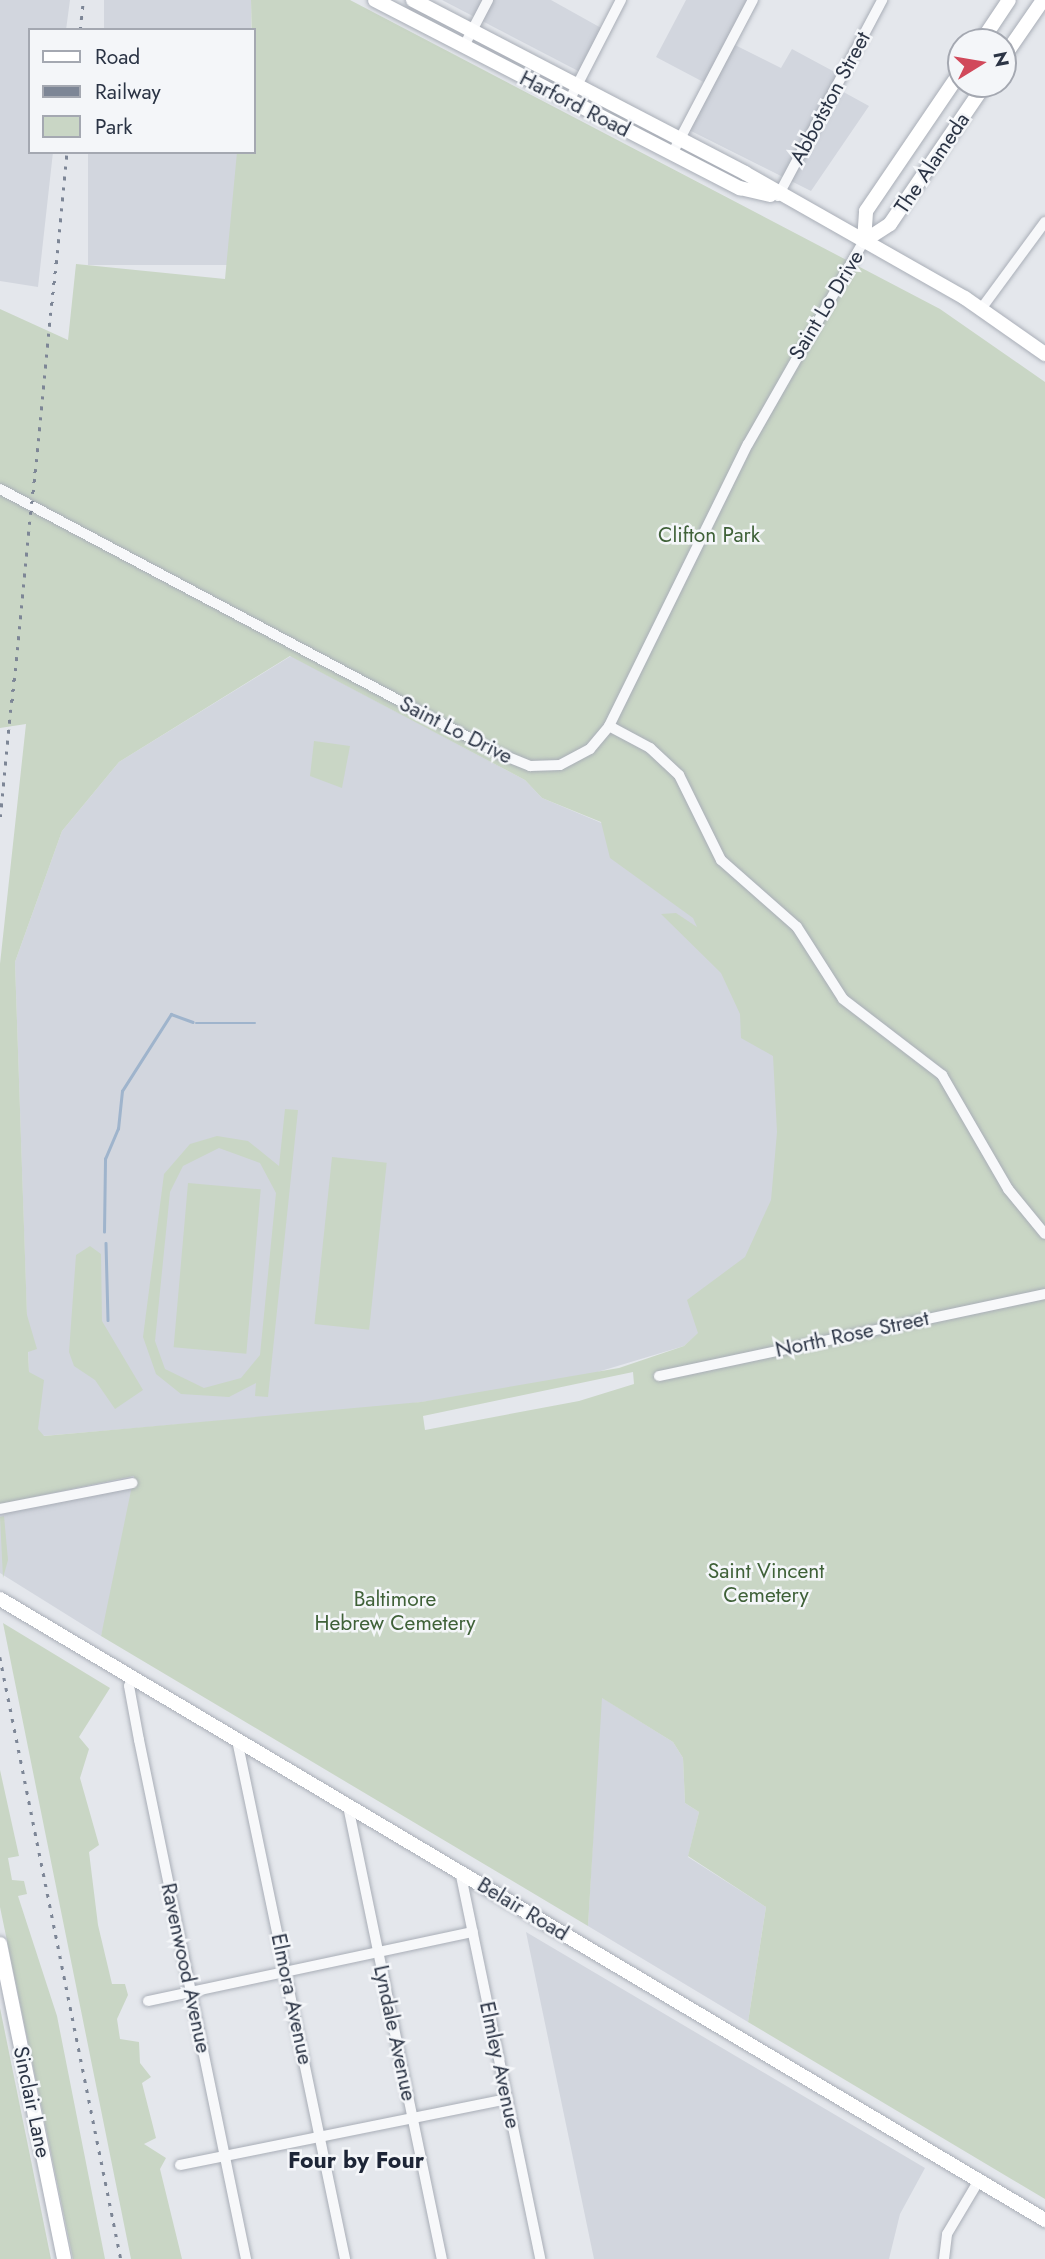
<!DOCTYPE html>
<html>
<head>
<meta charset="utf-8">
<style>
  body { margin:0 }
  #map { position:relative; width:1045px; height:2259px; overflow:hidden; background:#e4e7ec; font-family:Jost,sans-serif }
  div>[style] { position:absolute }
  .built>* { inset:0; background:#d2d6de; transform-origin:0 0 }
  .green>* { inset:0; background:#c9d6c5; transform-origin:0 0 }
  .stream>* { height:2.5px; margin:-1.25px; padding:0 1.25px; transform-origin:1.25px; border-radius:1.25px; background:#9fb4cc }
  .roads { filter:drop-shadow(0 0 2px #a9aeb7) drop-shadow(0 0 2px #a9aeb7) }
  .minor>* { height:10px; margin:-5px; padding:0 5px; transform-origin:5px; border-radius:5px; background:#f7f8fa }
  .major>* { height:14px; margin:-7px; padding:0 7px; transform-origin:7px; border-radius:7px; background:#fff }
  .rail>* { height:2.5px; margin-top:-1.25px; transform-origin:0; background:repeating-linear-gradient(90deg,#7d8696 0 3.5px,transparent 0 10.5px) }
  span { translate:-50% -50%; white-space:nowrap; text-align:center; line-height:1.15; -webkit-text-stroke:5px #f4f6f9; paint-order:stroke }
  .street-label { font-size:21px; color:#2b3445 }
  .park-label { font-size:21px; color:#3f6138 }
  .neighbourhood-label { font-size:23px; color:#1d2536; font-weight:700 }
  .legend { position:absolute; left:28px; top:28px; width:228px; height:126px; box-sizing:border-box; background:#f4f6f9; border:2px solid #a4a8b1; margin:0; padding:9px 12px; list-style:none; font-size:21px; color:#2b3445 }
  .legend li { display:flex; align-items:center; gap:14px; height:35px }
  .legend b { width:35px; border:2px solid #a4a8b1 }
  .north { position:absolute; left:947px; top:28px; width:70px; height:70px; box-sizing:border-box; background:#f4f6f9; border:2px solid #a4a8b1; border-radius:50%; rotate:79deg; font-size:19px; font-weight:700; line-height:28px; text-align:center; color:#2b3445 }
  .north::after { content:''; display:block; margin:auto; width:24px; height:32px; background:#d1495b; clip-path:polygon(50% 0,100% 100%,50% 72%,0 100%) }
</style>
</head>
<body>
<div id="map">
  <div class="built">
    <div style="clip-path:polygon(0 0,70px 0,66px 30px,30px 30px,30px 152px,53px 152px,38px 287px,0 281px)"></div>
    <div style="left:104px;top:0;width:147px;height:30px"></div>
    <div style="clip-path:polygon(442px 0,551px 0,603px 29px,582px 73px)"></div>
    <div style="clip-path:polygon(686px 0,754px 0,731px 43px,781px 68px,792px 49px,844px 77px,838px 89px,869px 106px,811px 191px,685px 128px,709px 85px,656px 57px)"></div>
    <div style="left:88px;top:152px;width:149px;height:113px"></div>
    <div style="clip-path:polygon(291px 656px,525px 780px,542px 798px,642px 840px,834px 1111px,728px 1307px,684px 1346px,561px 1383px,392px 1406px,31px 1437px,15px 962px,62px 831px,119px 762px)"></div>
    <div style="clip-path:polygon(135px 1476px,140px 1488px,101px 1636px,0 1573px,0 1504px)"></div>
    <div style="clip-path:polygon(601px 1697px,673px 1742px,683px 1758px,685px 1803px,699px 1812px,688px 1857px,766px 1907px,748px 2022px,588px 1926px)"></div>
    <div style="clip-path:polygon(526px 1932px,925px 2168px,900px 2214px,889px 2259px,594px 2259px)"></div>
  </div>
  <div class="green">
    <div style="clip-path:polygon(evenodd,251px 0,350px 0,940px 309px,1045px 382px,1045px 2199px,748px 2022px,766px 1907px,688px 1856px,699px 1812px,685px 1803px,683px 1758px,673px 1742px,602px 1698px,588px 1926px,101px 1636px,134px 1476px,0 1504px,0 964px,26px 724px,0 728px,0 309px,68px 340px,76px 264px,225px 279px,237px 152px,254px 152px,251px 0,290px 656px,525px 780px,542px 798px,601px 822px,610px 858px,693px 918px,697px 927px,676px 913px,661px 914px,721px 973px,740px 1014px,741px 1038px,773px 1056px,777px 1132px,771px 1200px,745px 1257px,687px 1300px,698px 1333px,684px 1346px,619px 1368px,421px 1402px,44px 1436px,38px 1429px,44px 1380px,29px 1372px,28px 1352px,37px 1349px,27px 1315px,15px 962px,62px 831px,119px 762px,290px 656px,251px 0,633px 1372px,634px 1384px,579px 1401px,425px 1430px,423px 1416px,633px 1372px)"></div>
    <div style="clip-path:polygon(314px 741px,350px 746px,342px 788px,310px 776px)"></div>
    <div style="clip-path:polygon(evenodd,285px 1109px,298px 1110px,268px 1397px,255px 1396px,256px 1383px,229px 1397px,181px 1394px,156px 1374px,143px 1337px,164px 1174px,190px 1144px,217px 1136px,248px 1141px,279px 1166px,285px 1109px,219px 1148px,260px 1163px,276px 1193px,260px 1355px,241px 1378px,204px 1388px,165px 1369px,155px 1341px,170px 1192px,183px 1166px,219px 1148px)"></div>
    <div style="left:332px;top:1157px;width:55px;height:168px;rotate:6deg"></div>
    <div style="left:188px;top:1183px;width:73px;height:165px;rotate:5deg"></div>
    <div style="clip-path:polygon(90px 1246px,101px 1254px,102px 1321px,143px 1390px,115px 1409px,95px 1380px,74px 1366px,69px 1352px,76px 1255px)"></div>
    <div style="clip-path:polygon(4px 1516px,8px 1560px,3px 1578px,0 1517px)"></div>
    <div style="clip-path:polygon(3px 1623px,110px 1688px,79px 1737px,89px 1749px,80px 1778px,99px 1845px,89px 1852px,98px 1925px,112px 1984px,125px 1984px,128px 1995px,117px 2019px,120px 2039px,139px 2042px,140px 2063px,151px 2077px,142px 2083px,156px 2138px,144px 2144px,166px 2158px,160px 2169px,182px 2259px,131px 2259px)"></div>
    <div style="clip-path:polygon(0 1770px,19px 1856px,8px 1858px,12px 1880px,24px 1881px,27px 1894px,18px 1896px,57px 2016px,105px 2259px,73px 2259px,0 1907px)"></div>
    <div style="clip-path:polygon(0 2008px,51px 2259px,0 2259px)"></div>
  </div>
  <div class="stream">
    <div style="left:196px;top:1023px;width:59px"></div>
    <div style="left:104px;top:1232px;width:73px;rotate:-89.2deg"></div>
    <div style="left:105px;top:1159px;width:33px;rotate:-67deg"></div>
    <div style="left:118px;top:1129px;width:38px;rotate:-84deg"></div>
    <div style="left:122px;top:1091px;width:91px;rotate:-57.5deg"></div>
    <div style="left:171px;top:1014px;width:23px;rotate:20deg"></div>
    <div style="left:106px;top:1243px;width:77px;rotate:88.5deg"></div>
  </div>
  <div class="roads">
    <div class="minor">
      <div style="left:464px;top:46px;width:52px;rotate:-62.4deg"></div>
      <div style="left:569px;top:101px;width:114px;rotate:-62.8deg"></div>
      <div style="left:672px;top:154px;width:174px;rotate:-62.3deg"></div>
      <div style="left:778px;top:196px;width:222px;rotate:-62deg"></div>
      <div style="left:981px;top:309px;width:108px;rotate:-53.7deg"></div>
      <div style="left:0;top:489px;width:564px;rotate:27.93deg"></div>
      <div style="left:498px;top:753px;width:35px;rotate:22deg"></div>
      <div style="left:530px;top:766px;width:30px;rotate:-2deg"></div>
      <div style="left:560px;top:765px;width:34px;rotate:-28deg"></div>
      <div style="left:590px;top:749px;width:30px;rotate:-50deg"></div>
      <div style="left:609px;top:726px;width:314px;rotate:-63.8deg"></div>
      <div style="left:748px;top:444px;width:234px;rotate:-60.3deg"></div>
      <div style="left:609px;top:726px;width:47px;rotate:28.2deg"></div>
      <div style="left:650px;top:748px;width:40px;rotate:43deg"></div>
      <div style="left:679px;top:775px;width:95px;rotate:63.7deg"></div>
      <div style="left:721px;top:860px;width:101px;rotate:41.4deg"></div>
      <div style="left:797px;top:927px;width:85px;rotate:57.4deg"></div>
      <div style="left:843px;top:999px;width:125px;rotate:37.5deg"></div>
      <div style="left:942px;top:1075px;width:132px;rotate:59.9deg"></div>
      <div style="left:1008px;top:1189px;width:58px;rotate:50.6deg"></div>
      <div style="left:659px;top:1376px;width:395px;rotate:-12deg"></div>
      <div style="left:0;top:1509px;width:135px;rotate:-11.1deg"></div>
      <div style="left:134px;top:1678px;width:9px;rotate:122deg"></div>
      <div style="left:129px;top:1686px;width:55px;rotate:79.5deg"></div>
      <div style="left:139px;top:1740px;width:530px;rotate:78.35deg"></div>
      <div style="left:237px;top:1740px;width:530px;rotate:78.24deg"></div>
      <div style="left:348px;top:1806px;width:463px;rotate:78.3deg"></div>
      <div style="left:460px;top:1871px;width:396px;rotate:78.3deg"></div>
      <div style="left:148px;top:2001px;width:332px;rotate:-12deg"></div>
      <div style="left:180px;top:2165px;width:334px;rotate:-11.4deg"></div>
      <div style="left:944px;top:2259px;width:25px;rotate:-83deg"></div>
      <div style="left:947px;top:2234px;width:63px;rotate:-59.3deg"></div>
    </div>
    <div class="major">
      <div style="left:375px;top:0;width:411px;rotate:27.3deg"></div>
      <div style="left:740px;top:188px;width:31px;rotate:13deg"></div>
      <div style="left:413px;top:0;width:374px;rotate:27.5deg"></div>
      <div style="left:745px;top:173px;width:253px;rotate:29.6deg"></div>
      <div style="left:965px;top:298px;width:98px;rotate:35deg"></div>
      <div style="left:981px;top:42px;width:50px;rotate:-56.3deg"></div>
      <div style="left:1003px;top:58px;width:70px;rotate:-55.4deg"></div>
      <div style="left:864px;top:241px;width:31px;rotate:-33deg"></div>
      <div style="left:890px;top:224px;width:169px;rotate:-55.8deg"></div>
      <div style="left:864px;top:241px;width:30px;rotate:-86deg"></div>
      <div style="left:866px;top:211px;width:169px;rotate:-55.8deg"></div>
      <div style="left:0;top:1599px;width:1216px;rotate:30.72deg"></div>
      <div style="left:0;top:1944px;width:321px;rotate:78.5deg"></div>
    </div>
  </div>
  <div class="rail">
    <div style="left:80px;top:30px;width:30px;rotate:-84deg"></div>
    <div style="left:0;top:817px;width:668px;rotate:-84.25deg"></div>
    <div style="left:0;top:1657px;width:614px;rotate:78.64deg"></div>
  </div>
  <div class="street-label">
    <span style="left:830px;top:98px;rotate:-62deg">Abbotston Street</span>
    <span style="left:575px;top:104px;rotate:27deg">Harford Road</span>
    <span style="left:932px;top:163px;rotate:-56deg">The Alameda</span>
    <span style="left:826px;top:305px;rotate:-59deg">Saint Lo Drive</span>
    <span style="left:456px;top:730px;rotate:27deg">Saint Lo Drive</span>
    <span style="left:852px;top:1334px;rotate:-12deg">North Rose Street</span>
    <span style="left:523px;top:1909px;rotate:31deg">Belair Road</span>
    <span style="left:186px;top:1968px;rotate:78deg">Ravenwood Avenue</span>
    <span style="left:292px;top:1999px;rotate:78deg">Elmora Avenue</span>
    <span style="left:395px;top:2033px;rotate:78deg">Lyndale Avenue</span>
    <span style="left:500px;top:2065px;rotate:78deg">Elmley Avenue</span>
    <span style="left:32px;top:2102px;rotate:78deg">Sinclair Lane</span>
  </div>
  <div class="park-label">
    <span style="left:709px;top:535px">Clifton Park</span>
    <span style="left:766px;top:1583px">Saint Vincent<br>Cemetery</span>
    <span style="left:395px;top:1611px">Baltimore<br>Hebrew Cemetery</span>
  </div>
  <div class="neighbourhood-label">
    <span style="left:356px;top:2160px">Four by Four</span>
  </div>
  <ul class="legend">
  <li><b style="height:9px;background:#fff"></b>Road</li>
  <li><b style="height:9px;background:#7d8696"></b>Railway</li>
  <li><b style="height:19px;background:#c9d6c5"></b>Park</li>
  </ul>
  <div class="north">N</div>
</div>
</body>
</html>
